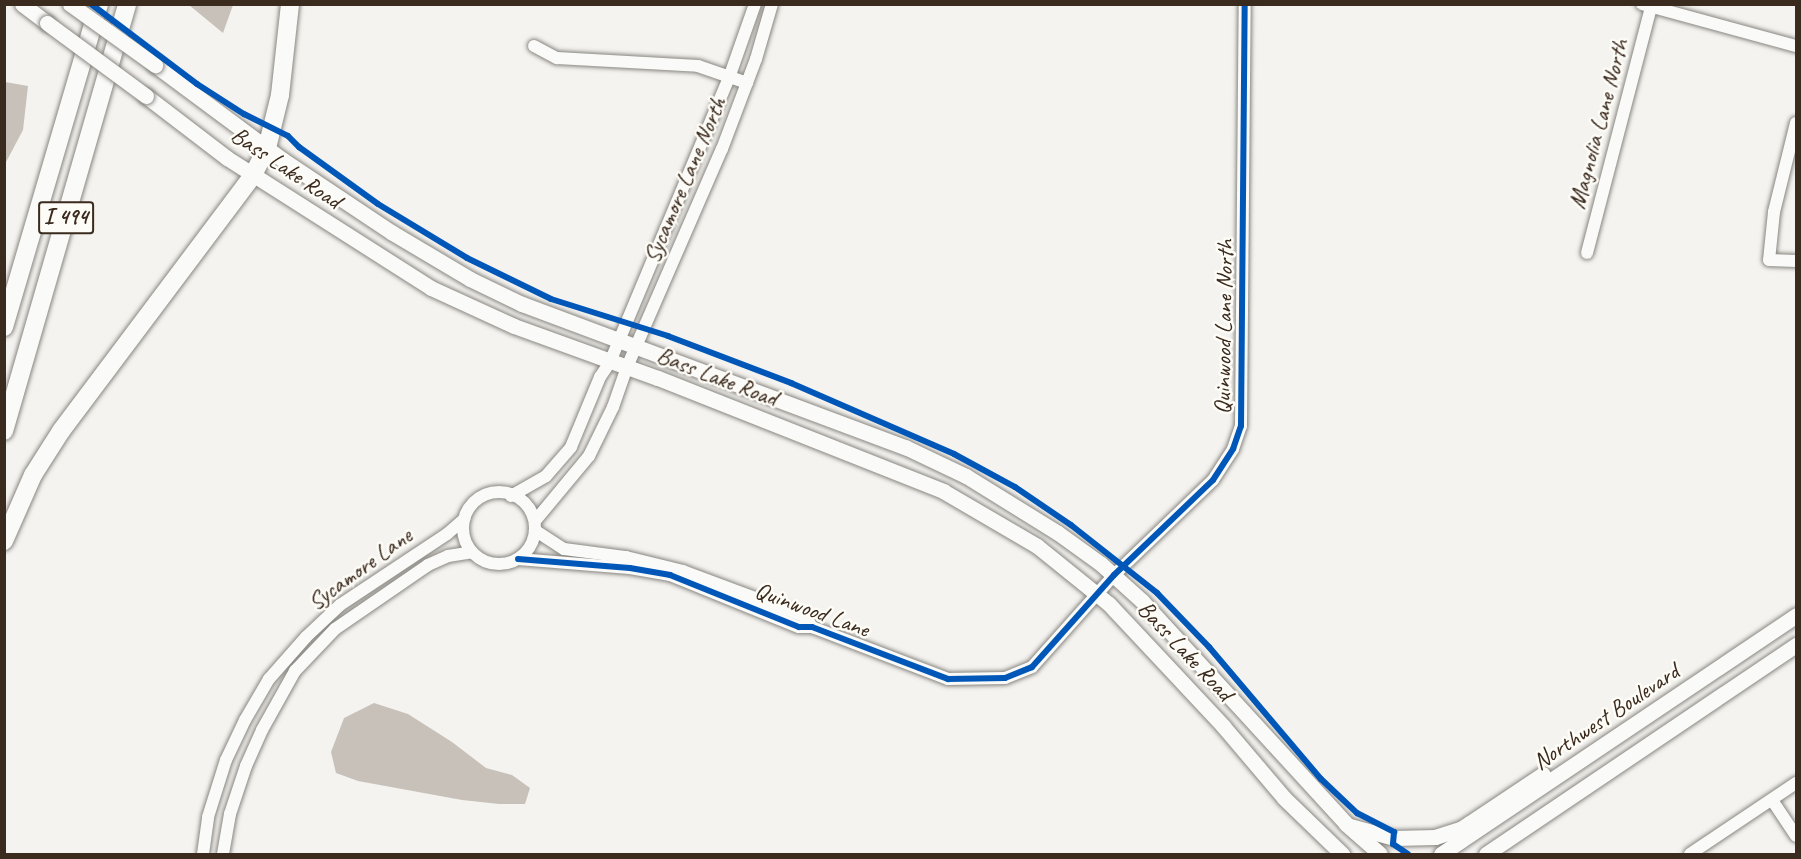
<!DOCTYPE html>
<html>
<head>
<meta charset="utf-8">
<style>
  body { margin:0 }
  #map { position:relative; width:1801px; height:859px; overflow:hidden; background:#f4f3ef; font-family:Caveat,sans-serif }
  div>[style] { position:absolute }
  .water>* { inset:0; background:#c7c1ba }
  .roads { filter:drop-shadow(0 0 2px #898681) drop-shadow(0 0 2px #898681) }
  .minor>* { height:12px; margin:-6px; padding:0 6px; transform-origin:6px; border-radius:6px; background:#fafaf8 }
  .minor>.ring { margin:-6px; padding:0; box-sizing:content-box; background:none; border:12px solid #fafaf8; border-radius:50% }
  .major>* { height:15px; margin:-7.5px; padding:0 7.5px; transform-origin:7.5px; border-radius:7.5px; background:#fafaf8 }
  .highway>* { height:18px; margin:-9px; padding:0 9px; transform-origin:9px; border-radius:9px; background:#fafaf8 }
  .bridges { filter:drop-shadow(0 0 2px #898681) drop-shadow(0 0 2px #898681) }
  .major-bridge>* { height:15px; margin:-7.5px; padding:0 7.5px; transform-origin:7.5px; border-radius:7.5px; background:#fafaf8 }
  .cycleway>* { height:6px; margin:-3px; padding:0 3px; transform-origin:3px; border-radius:3px; background:#0057b8 }
  span { translate:-50% -50%; white-space:nowrap; text-align:center; line-height:1.15; -webkit-text-stroke:5px #fdfcf7; paint-order:stroke }
  .shield-label span { padding:2px 4px; background:#fdfcf7; border:2px solid; border-radius:4px; -webkit-text-stroke-width:0 }
  .shield-label { font-size:22px; color:#3b2a1e; font-weight:700 }
  .street-label { font-size:24px; color:#3b2a1e }
  .frame { position:absolute; inset:0; border:6px solid #3b2a1e; pointer-events:none }
</style>
</head>
<body>
<div id="map">
  <div class="water">
    <div style="clip-path:polygon(189px 5px,233px 5px,223px 33px)"></div>
    <div style="clip-path:polygon(5px 82px,28px 86px,23px 130px,5px 164px)"></div>
    <div style="clip-path:polygon(374px 703px,408px 714px,452px 742px,486px 768px,512px 775px,530px 788px,525px 804px,499px 804px,462px 800px,358px 781px,336px 773px,331px 752px,344px 718px)"></div>
  </div>
  <div class="roads">
    <div class="minor">
      <div style="left:1642px;top:4px;width:160px;rotate:15.3deg"></div>
      <div style="left:534px;top:46px;width:26px;rotate:28deg"></div>
      <div style="left:557px;top:58px;width:141px;rotate:3.2deg"></div>
      <div style="left:698px;top:66px;width:52px;rotate:19.1deg"></div>
      <div style="left:1796px;top:123px;width:92px;rotate:103.9deg"></div>
      <div style="left:1774px;top:212px;width:48px;rotate:95.9deg"></div>
      <div style="left:1769px;top:260px;width:27px;rotate:2deg"></div>
      <div style="left:1587px;top:253px;width:257px;rotate:-75.4deg"></div>
      <div class="ring" style="left:463px;top:492px;width:60px;height:60px"></div>
      <div style="left:511px;top:496px;width:40px;rotate:-29.7deg"></div>
      <div style="left:546px;top:476px;width:38px;rotate:-49deg"></div>
      <div style="left:571px;top:447px;width:76px;rotate:-67.5deg"></div>
      <div style="left:600px;top:377px;width:18px;rotate:-56deg"></div>
      <div style="left:610px;top:362px;width:311px;rotate:-67.3deg"></div>
      <div style="left:730px;top:75px;width:75px;rotate:-70.6deg"></div>
      <div style="left:535px;top:521px;width:85px;rotate:-50.3deg"></div>
      <div style="left:589px;top:456px;width:55px;rotate:-63.9deg"></div>
      <div style="left:613px;top:407px;width:42px;rotate:-70.7deg"></div>
      <div style="left:627px;top:367px;width:238px;rotate:-66.5deg"></div>
      <div style="left:722px;top:149px;width:96px;rotate:-69.3deg"></div>
      <div style="left:756px;top:59px;width:57px;rotate:-73.8deg"></div>
      <div style="left:536px;top:531px;width:33px;rotate:33deg"></div>
      <div style="left:564px;top:549px;width:63px;rotate:7.4deg"></div>
      <div style="left:626px;top:557px;width:59px;rotate:13.8deg"></div>
      <div style="left:683px;top:571px;width:131px;rotate:20.5deg"></div>
      <div style="left:806px;top:617px;width:12px;rotate:59deg"></div>
      <div style="left:518px;top:559px;width:112px;rotate:4.6deg"></div>
      <div style="left:630px;top:568px;width:41px;rotate:9.9deg"></div>
      <div style="left:670px;top:575px;width:139px;rotate:22deg"></div>
      <div style="left:799px;top:627px;width:13px"></div>
      <div style="left:812px;top:627px;width:146px;rotate:20.9deg"></div>
      <div style="left:948px;top:679px;width:57px;rotate:-1deg"></div>
      <div style="left:1005px;top:678px;width:29px;rotate:-22deg"></div>
      <div style="left:1032px;top:667px;width:123px;rotate:-48.3deg"></div>
      <div style="left:1114px;top:575px;width:137px;rotate:-43.8deg"></div>
      <div style="left:1213px;top:480px;width:37px;rotate:-57deg"></div>
      <div style="left:1233px;top:449px;width:24px;rotate:-71deg"></div>
      <div style="left:1241px;top:426px;width:422px;rotate:-89.5deg"></div>
      <div style="left:1772px;top:800px;width:43px;rotate:56.3deg"></div>
      <div style="left:203px;top:854px;width:37px;rotate:-82deg"></div>
      <div style="left:208px;top:817px;width:60px;rotate:-72.5deg"></div>
      <div style="left:226px;top:760px;width:44px;rotate:-64.6deg"></div>
      <div style="left:245px;top:720px;width:48px;rotate:-59.7deg"></div>
      <div style="left:269px;top:679px;width:56px;rotate:-48.6deg"></div>
      <div style="left:306px;top:637px;width:47px;rotate:-43.3deg"></div>
      <div style="left:340px;top:605px;width:128px;rotate:-33.6deg"></div>
      <div style="left:447px;top:534px;width:23px;rotate:-41deg"></div>
      <div style="left:223px;top:854px;width:41px;rotate:-80.1deg"></div>
      <div style="left:230px;top:814px;width:51px;rotate:-71.6deg"></div>
      <div style="left:246px;top:766px;width:39px;rotate:-66deg"></div>
      <div style="left:262px;top:730px;width:68px;rotate:-60.8deg"></div>
      <div style="left:295px;top:671px;width:58px;rotate:-46.4deg"></div>
      <div style="left:335px;top:629px;width:113px;rotate:-34.5deg"></div>
      <div style="left:428px;top:565px;width:22px;rotate:-24deg"></div>
      <div style="left:448px;top:556px;width:24px;rotate:-9deg"></div>
      <div style="left:1690px;top:854px;width:128px;rotate:-33.8deg"></div>
    </div>
    <div class="major">
      <div style="left:22px;top:4px;width:31px;rotate:37deg"></div>
      <div style="left:155px;top:65px;width:159px;rotate:36.6deg"></div>
      <div style="left:283px;top:160px;width:130px;rotate:33.7deg"></div>
      <div style="left:391px;top:232px;width:92px;rotate:30.7deg"></div>
      <div style="left:470px;top:279px;width:58px;rotate:25.7deg"></div>
      <div style="left:522px;top:304px;width:409px;rotate:20.5deg"></div>
      <div style="left:905px;top:447px;width:68px;rotate:25.4deg"></div>
      <div style="left:966px;top:476px;width:108px;rotate:31.8deg"></div>
      <div style="left:1058px;top:533px;width:53px;rotate:35.8deg"></div>
      <div style="left:1101px;top:564px;width:55px;rotate:42.1deg"></div>
      <div style="left:1142px;top:601px;width:302px;rotate:47.5deg"></div>
      <div style="left:1346px;top:824px;width:45px;rotate:41.4deg"></div>
      <div style="left:146px;top:96px;width:102px;rotate:37.4deg"></div>
      <div style="left:227px;top:158px;width:242px;rotate:32.5deg"></div>
      <div style="left:431px;top:288px;width:91px;rotate:24.6deg"></div>
      <div style="left:514px;top:326px;width:153px;rotate:19.9deg"></div>
      <div style="left:658px;top:378px;width:307px;rotate:21.6deg"></div>
      <div style="left:943px;top:491px;width:109px;rotate:30.3deg"></div>
      <div style="left:1037px;top:546px;width:92px;rotate:38.9deg"></div>
      <div style="left:1109px;top:604px;width:167px;rotate:46.9deg"></div>
      <div style="left:1223px;top:726px;width:94px;rotate:49.7deg"></div>
      <div style="left:1284px;top:798px;width:81px;rotate:44deg"></div>
      <div style="left:1350px;top:826px;width:46px;rotate:15.3deg"></div>
      <div style="left:1394px;top:838px;width:41px;rotate:-1.4deg"></div>
      <div style="left:1435px;top:837px;width:28px;rotate:-18deg"></div>
      <div style="left:1462px;top:828px;width:97px;rotate:-33.7deg"></div>
      <div style="left:1441px;top:854px;width:428px;rotate:-33.9deg"></div>
      <div style="left:1486px;top:854px;width:374px;rotate:-34deg"></div>
    </div>
    <div class="highway">
      <div style="left:4px;top:327px;width:337px;rotate:-73.6deg"></div>
      <div style="left:4px;top:431px;width:444px;rotate:-73.9deg"></div>
      <div style="left:4px;top:541px;width:72px;rotate:-66.3deg"></div>
      <div style="left:33px;top:475px;width:52px;rotate:-57.5deg"></div>
      <div style="left:61px;top:431px;width:320px;rotate:-53.1deg"></div>
      <div style="left:253px;top:175px;width:30px;rotate:-63deg"></div>
      <div style="left:267px;top:148px;width:55px;rotate:-76.2deg"></div>
      <div style="left:280px;top:95px;width:92px;rotate:-83.7deg"></div>
    </div>
  </div>
  <div class="bridges">
    <div class="major-bridge">
      <div style="left:70px;top:4px;width:105px;rotate:35.7deg"></div>
      <div style="left:47px;top:23px;width:123px;rotate:36.4deg"></div>
    </div>
  </div>
  <div class="cycleway">
    <div style="left:91px;top:4px;width:133px;rotate:37deg"></div>
    <div style="left:197px;top:84px;width:56px;rotate:32.6deg"></div>
    <div style="left:244px;top:114px;width:49px;rotate:26.6deg"></div>
    <div style="left:288px;top:136px;width:16px;rotate:45deg"></div>
    <div style="left:299px;top:147px;width:97px;rotate:35.8deg"></div>
    <div style="left:378px;top:204px;width:104px;rotate:31.2deg"></div>
    <div style="left:467px;top:258px;width:93px;rotate:26deg"></div>
    <div style="left:551px;top:299px;width:123px;rotate:17.5deg"></div>
    <div style="left:668px;top:336px;width:132px;rotate:20.9deg"></div>
    <div style="left:791px;top:383px;width:178px;rotate:23.5deg"></div>
    <div style="left:954px;top:454px;width:69px;rotate:28.4deg"></div>
    <div style="left:1015px;top:487px;width:68px;rotate:34.2deg"></div>
    <div style="left:1071px;top:525px;width:110px;rotate:38.3deg"></div>
    <div style="left:1157px;top:593px;width:75px;rotate:46.1deg"></div>
    <div style="left:1209px;top:647px;width:173px;rotate:49.7deg"></div>
    <div style="left:1321px;top:779px;width:50px;rotate:43.4deg"></div>
    <div style="left:1357px;top:813px;width:42px;rotate:27.2deg"></div>
    <div style="left:1394px;top:832px;width:12px;rotate:95deg"></div>
    <div style="left:1393px;top:844px;width:18px;rotate:34deg"></div>
    <div style="left:518px;top:559px;width:112px;rotate:4.6deg"></div>
    <div style="left:630px;top:568px;width:41px;rotate:9.9deg"></div>
    <div style="left:670px;top:575px;width:139px;rotate:22deg"></div>
    <div style="left:799px;top:627px;width:13px"></div>
    <div style="left:812px;top:627px;width:146px;rotate:20.9deg"></div>
    <div style="left:948px;top:679px;width:57px;rotate:-1deg"></div>
    <div style="left:1005px;top:678px;width:29px;rotate:-22deg"></div>
    <div style="left:1032px;top:667px;width:123px;rotate:-48.3deg"></div>
    <div style="left:1114px;top:575px;width:137px;rotate:-43.8deg"></div>
    <div style="left:1213px;top:480px;width:37px;rotate:-57deg"></div>
    <div style="left:1233px;top:449px;width:24px;rotate:-71deg"></div>
    <div style="left:1241px;top:426px;width:422px;rotate:-89.5deg"></div>
  </div>
  <div class="shield-label">
    <span style="left:66px;top:218px">I 494</span>
  </div>
  <div class="street-label">
    <span style="left:1599px;top:124px;rotate:-75deg">Magnolia Lane North</span>
    <span style="left:286px;top:168px;rotate:34deg">Bass Lake Road</span>
    <span style="left:685px;top:180px;rotate:-67deg">Sycamore Lane North</span>
    <span style="left:1224px;top:327px;rotate:-89deg">Quinwood Lane North</span>
    <span style="left:717px;top:377px;rotate:21deg">Bass Lake Road</span>
    <span style="left:360px;top:569px;rotate:-36deg">Sycamore Lane</span>
    <span style="left:812px;top:610px;rotate:20deg">Quinwood Lane</span>
    <span style="left:1185px;top:651px;rotate:47deg">Bass Lake Road</span>
    <span style="left:1606px;top:717px;rotate:-34deg">Northwest Boulevard</span>
  </div>
  <div class="frame"></div>
</div>
</body>
</html>
